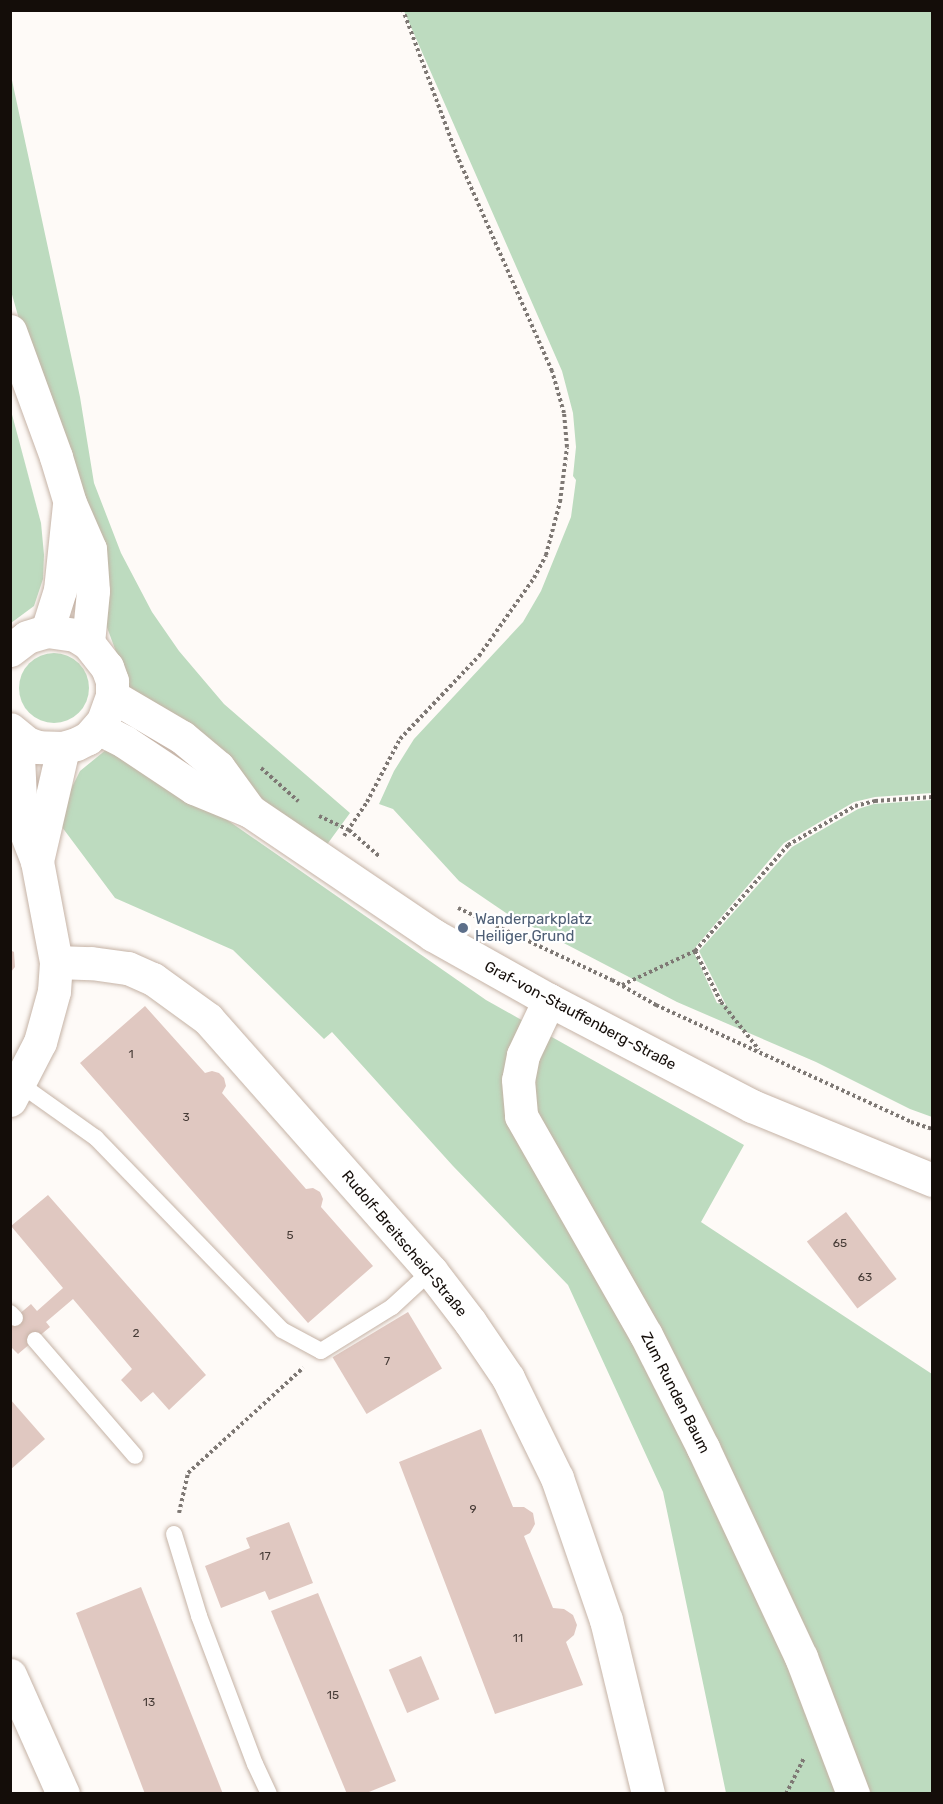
<!DOCTYPE html>
<html>
<head>
<meta charset="utf-8">
<style>
  body { margin:0 }
  #map { position:relative; width:943px; height:1804px; overflow:hidden; background:#fefaf7; font-family:Rubik,sans-serif }
  div>[style] { position:absolute }
  .green>* { inset:0; background:#bddbbf }
  .round { border-radius:50% }
  .building>* { inset:0; background:#e0c8c1; transform-origin:0 0 }
  .path>* { height:4px; margin-top:-2px; transform-origin:0; background:repeating-linear-gradient(90deg,#7e7874 0 3px,transparent 0 6px) }
  .roads { filter:drop-shadow(0 0 2px #c5b3a6) drop-shadow(0 0 2px #c5b3a6) }
  .service>* { height:16px; margin:-8px; padding:0 8px; transform-origin:8px; border-radius:8px; background:#fff }
  .minor>* { height:33px; margin:-16.5px; padding:0 16.5px; transform-origin:16.5px; border-radius:16.5px; background:#fff }
  .tertiary>* { height:33px; margin:-16.5px; padding:0 16.5px; transform-origin:16.5px; border-radius:16.5px; background:#fff }
  .dots>* { width:16px; height:16px; translate:-50% -50%; box-sizing:border-box; border:3px solid #fff; border-radius:50% }
  span { translate:-50% -50%; white-space:nowrap; text-align:center; line-height:1.15; -webkit-text-stroke:4.5px #fff; paint-order:stroke }
  .number-label { font-size:12px; color:#473c37 }
  .number-label span { -webkit-text-stroke-width:0 }
  .service-label { font-size:15px; color:#4e5e75 }
  .left { translate:0 -50%; text-align:left }
  .street-label { font-size:15px; color:#140d09 }
  .frame { position:absolute; inset:0; border:12px solid #140d09; pointer-events:none }
</style>
</head>
<body>
<div id="map">
  <div class="green">
    <div style="clip-path:polygon(404px 11px,932px 11px,932px 793px,875px 797px,854px 802px,784px 843px,693px 950px,717px 1003px,726px 1005px,699px 951px,792px 847px,858px 809px,874px 804px,932px 800px,932px 1117px,910px 1109px,816px 1062px,677px 1002px,506px 913px,459px 881px,393px 809px,379px 804px,394px 771px,414px 739px,523px 622px,541px 591px,571px 517px,576px 480px,573px 476px,576px 447px,573px 413px,562px 371px)"></div>
    <div style="clip-path:polygon(10px 71px,80px 397px,94px 483px,121px 553px,152px 612px,179px 651px,224px 704px,350px 813px,323px 850px,282px 819px,226px 763px,129px 687px,101px 611px,93px 519px,82px 487px,38px 386px,11px 291px)"></div>
    <div style="clip-path:polygon(10px 407px,41px 523px,44px 555px,43px 579px,34px 606px,11px 623px)"></div>
    <div class="round" style="left:19px;top:653px;width:70px;height:70px"></div>
    <div style="clip-path:polygon(107px 749px,131px 753px,486px 1000px,744px 1145px,701px 1222px,932px 1374px,932px 1793px,726px 1793px,663px 1492px,568px 1285px,453px 1166px,332px 1032px,324px 1039px,233px 950px,115px 898px,56px 819px,80px 771px)"></div>
  </div>
  <div class="building">
    <div style="clip-path:polygon(10px 950px,14px 952px,15px 967px,10px 973px)"></div>
    <div style="clip-path:polygon(145px 1006px,205px 1073px,212px 1071px,219px 1073px,224px 1078px,226px 1086px,222px 1093px,306px 1189px,313px 1188px,320px 1192px,323px 1199px,321px 1207px,373px 1266px,308px 1323px,80px 1063px)"></div>
    <div style="clip-path:polygon(48px 1195px,206px 1375px,169px 1410px,153px 1392px,141px 1402px,121px 1380px,132px 1369px,73px 1299px,46px 1322px,50px 1327px,18px 1354px,10px 1346px,10px 1322px,31px 1304px,37px 1311px,63px 1288px,11px 1226px)"></div>
    <div style="left:846px;top:1212px;width:84px;height:49px;rotate:53deg"></div>
    <div style="left:408px;top:1312px;width:66px;height:88px;rotate:59deg"></div>
    <div style="clip-path:polygon(10px 1399px,45px 1439px,10px 1470px)"></div>
    <div style="clip-path:polygon(481px 1429px,513px 1507px,524px 1507px,533px 1513px,535px 1524px,530px 1533px,524px 1536px,553px 1608px,564px 1609px,573px 1615px,577px 1625px,574px 1635px,566px 1642px,583px 1685px,495px 1714px,399px 1462px)"></div>
    <div style="clip-path:polygon(289px 1522px,313px 1583px,269px 1600px,265px 1591px,221px 1608px,205px 1566px,250px 1548px,246px 1538px)"></div>
    <div style="clip-path:polygon(141px 1587px,223px 1794px,145px 1794px,76px 1613px)"></div>
    <div style="clip-path:polygon(318px 1593px,396px 1781px,364px 1794px,347px 1794px,271px 1611px)"></div>
    <div style="left:421px;top:1656px;width:47px;height:35px;rotate:67deg"></div>
  </div>
  <div class="path">
    <div style="left:261px;top:768px;width:50px;rotate:41.7deg"></div>
    <div style="left:319px;top:816px;width:33px;rotate:25deg"></div>
    <div style="left:349px;top:830px;width:40px;rotate:41deg"></div>
    <div style="left:344px;top:836px;width:41px;rotate:-55.9deg"></div>
    <div style="left:367px;top:802px;width:71px;rotate:-62.4deg"></div>
    <div style="left:400px;top:739px;width:115px;rotate:-46.4deg"></div>
    <div style="left:479px;top:656px;width:95px;rotate:-54.8deg"></div>
    <div style="left:534px;top:578px;width:26px;rotate:-62deg"></div>
    <div style="left:546px;top:555px;width:55px;rotate:-75.2deg"></div>
    <div style="left:560px;top:502px;width:55px;rotate:-82.7deg"></div>
    <div style="left:567px;top:447px;width:34px;rotate:-95deg"></div>
    <div style="left:564px;top:413px;width:44px;rotate:-105.9deg"></div>
    <div style="left:552px;top:371px;width:233px;rotate:-113.8deg"></div>
    <div style="left:458px;top:158px;width:158px;rotate:-110.4deg"></div>
    <div style="left:458px;top:908px;width:170px;rotate:25.1deg"></div>
    <div style="left:612px;top:980px;width:51px;rotate:29.6deg"></div>
    <div style="left:656px;top:1005px;width:281px;rotate:24.6deg"></div>
    <div style="left:911px;top:1122px;width:22px;rotate:18deg"></div>
    <div style="left:695px;top:951px;width:57px;rotate:63deg"></div>
    <div style="left:721px;top:1002px;width:61px;rotate:51.6deg"></div>
    <div style="left:622px;top:985px;width:81px;rotate:-25deg"></div>
    <div style="left:695px;top:951px;width:141px;rotate:-48.7deg"></div>
    <div style="left:788px;top:845px;width:78px;rotate:-30.2deg"></div>
    <div style="left:855px;top:806px;width:21px;rotate:-14deg"></div>
    <div style="left:875px;top:801px;width:57px;rotate:-4deg"></div>
    <div style="left:179px;top:1513px;width:41px;rotate:-77.3deg"></div>
    <div style="left:188px;top:1473px;width:156px;rotate:-42.4deg"></div>
    <div style="left:786px;top:1794px;width:40px;rotate:-63.4deg"></div>
  </div>
  <div class="roads">
    <div class="service">
      <div style="left:20px;top:1084px;width:93px;rotate:35.4deg"></div>
      <div style="left:96px;top:1138px;width:267px;rotate:45.9deg"></div>
      <div style="left:282px;top:1330px;width:44px;rotate:28.3deg"></div>
      <div style="left:321px;top:1351px;width:84px;rotate:-31.8deg"></div>
      <div style="left:392px;top:1307px;width:53px;rotate:-42.7deg"></div>
      <div style="left:10px;top:1313px;width:7px;rotate:45deg"></div>
      <div style="left:35px;top:1340px;width:153px;rotate:49.2deg"></div>
      <div style="left:174px;top:1534px;width:86px;rotate:73deg"></div>
      <div style="left:199px;top:1616px;width:158px;rotate:69.3deg"></div>
      <div style="left:255px;top:1764px;width:33px;rotate:65deg"></div>
    </div>
    <div class="minor">
      <div style="left:37px;top:861px;width:116px;rotate:-77deg"></div>
      <div style="left:56px;top:962px;width:35px;rotate:2deg"></div>
      <div style="left:91px;top:963px;width:37px;rotate:8deg"></div>
      <div style="left:128px;top:968px;width:27px;rotate:24deg"></div>
      <div style="left:153px;top:979px;width:68px;rotate:36deg"></div>
      <div style="left:208px;top:1019px;width:337px;rotate:48.5deg"></div>
      <div style="left:431px;top:1271px;width:64px;rotate:52.6deg"></div>
      <div style="left:470px;top:1322px;width:68px;rotate:55.8deg"></div>
      <div style="left:508px;top:1378px;width:111px;rotate:63.9deg"></div>
      <div style="left:557px;top:1478px;width:150px;rotate:71deg"></div>
      <div style="left:606px;top:1620px;width:179px;rotate:76.4deg"></div>
      <div style="left:549px;top:1000px;width:61px;rotate:115.3deg"></div>
      <div style="left:523px;top:1055px;width:25px;rotate:101deg"></div>
      <div style="left:518px;top:1080px;width:36px;rotate:85deg"></div>
      <div style="left:521px;top:1116px;width:252px;rotate:60.3deg"></div>
      <div style="left:646px;top:1335px;width:127px;rotate:63.2deg"></div>
      <div style="left:703px;top:1448px;width:231px;rotate:64.9deg"></div>
      <div style="left:801px;top:1657px;width:147px;rotate:69.2deg"></div>
      <div style="left:10px;top:1100px;width:65px;rotate:-62.7deg"></div>
      <div style="left:40px;top:1042px;width:53px;rotate:-74.6deg"></div>
      <div style="left:54px;top:991px;width:29px;rotate:-86deg"></div>
      <div style="left:56px;top:962px;width:103px;rotate:-100.7deg"></div>
      <div style="left:37px;top:861px;width:44px;rotate:-111.3deg"></div>
      <div style="left:21px;top:820px;width:84px;rotate:-92.7deg"></div>
      <div style="left:10px;top:1675px;width:130px;rotate:66deg"></div>
    </div>
    <div class="tertiary">
      <div style="left:10px;top:331px;width:134px;rotate:69.9deg"></div>
      <div style="left:56px;top:457px;width:48px;rotate:73.1deg"></div>
      <div style="left:70px;top:503px;width:50px;rotate:66.5deg"></div>
      <div style="left:90px;top:549px;width:42px;rotate:85.9deg"></div>
      <div style="left:93px;top:591px;width:52px;rotate:95.5deg"></div>
      <div style="left:47px;top:631px;width:43px;rotate:-72.4deg"></div>
      <div style="left:60px;top:590px;width:85px;rotate:-84deg"></div>
      <div style="left:10px;top:650px;width:21px;rotate:-37deg"></div>
      <div style="left:27px;top:637px;width:21px;rotate:-17deg"></div>
      <div style="left:47px;top:631px;width:28px;rotate:8deg"></div>
      <div style="left:75px;top:635px;width:15px;rotate:32deg"></div>
      <div style="left:88px;top:643px;width:31px;rotate:52deg"></div>
      <div style="left:107px;top:667px;width:15px;rotate:70deg"></div>
      <div style="left:112px;top:681px;width:15px;rotate:90deg"></div>
      <div style="left:112px;top:696px;width:27px;rotate:110deg"></div>
      <div style="left:103px;top:721px;width:23px;rotate:131deg"></div>
      <div style="left:88px;top:738px;width:13px;rotate:153deg"></div>
      <div style="left:76px;top:744px;width:14px;rotate:163deg"></div>
      <div style="left:63px;top:748px;width:25px;rotate:-178deg"></div>
      <div style="left:38px;top:747px;width:12px;rotate:-160deg"></div>
      <div style="left:27px;top:743px;width:22px;rotate:-141deg"></div>
      <div style="left:112px;top:696px;width:81px;rotate:30.4deg"></div>
      <div style="left:182px;top:737px;width:47px;rotate:39.8deg"></div>
      <div style="left:218px;top:767px;width:54px;rotate:54deg"></div>
      <div style="left:98px;top:728px;width:30px;rotate:27deg"></div>
      <div style="left:125px;top:742px;width:83px;rotate:33.7deg"></div>
      <div style="left:194px;top:788px;width:61px;rotate:22.3deg"></div>
      <div style="left:250px;top:811px;width:221px;rotate:34.1deg"></div>
      <div style="left:433px;top:935px;width:133px;rotate:29.3deg"></div>
      <div style="left:549px;top:1000px;width:229px;rotate:27.6deg"></div>
      <div style="left:752px;top:1106px;width:195px;rotate:22.3deg"></div>
    </div>
  </div>
  <div class="dots">
    <div style="left:463px;top:928px;background:#5c6f8a"></div>
  </div>
  <div class="number-label">
    <span style="left:131px;top:1055px">1</span>
    <span style="left:186px;top:1118px">3</span>
    <span style="left:290px;top:1236px">5</span>
    <span style="left:840px;top:1244px">65</span>
    <span style="left:865px;top:1278px">63</span>
    <span style="left:136px;top:1334px">2</span>
    <span style="left:387px;top:1362px">7</span>
    <span style="left:473px;top:1510px">9</span>
    <span style="left:265px;top:1557px">17</span>
    <span style="left:518px;top:1639px">11</span>
    <span style="left:333px;top:1696px">15</span>
    <span style="left:149px;top:1703px">13</span>
  </div>
  <div class="service-label">
    <span class="left" style="left:475px;top:928px">Wanderparkplatz<br>Heiliger Grund</span>
  </div>
  <div class="street-label">
    <span style="left:580px;top:1016px;rotate:28deg">Graf-von-Stauffenberg-Straße</span>
    <span style="left:404px;top:1244px;rotate:50deg">Rudolf-Breitscheid-Straße</span>
    <span style="left:675px;top:1393px;rotate:63deg">Zum Runden Baum</span>
  </div>
  <div class="frame"></div>
</div>
</body>
</html>
